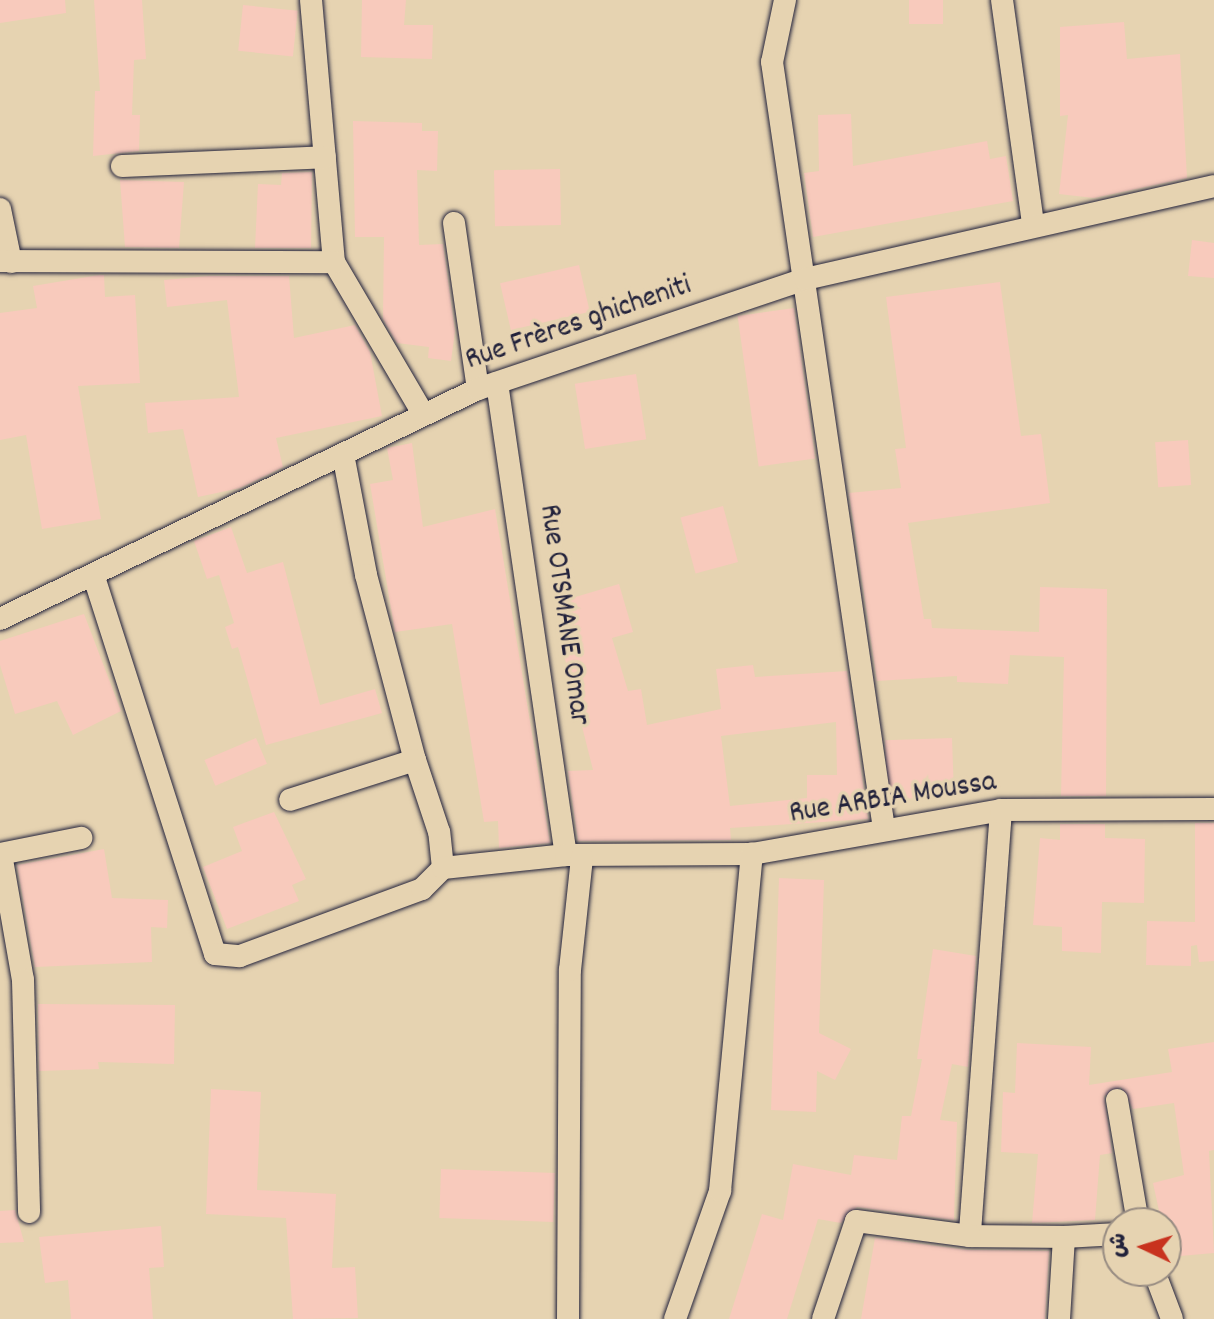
<!DOCTYPE html>
<html>
<head>
<meta charset="utf-8">
<style>
  body { margin:0 }
  #map { position:relative; width:1214px; height:1319px; overflow:hidden; background:#e6d3b1; font-family:Dekko,"Playpen Sans Arabic",sans-serif }
  div>[style] { position:absolute }
  .building>* { inset:0; background:#f8cabc; transform-origin:0 0 }
  .roads { filter:drop-shadow(0 0 2px #22223b) drop-shadow(0 0 2px #22223b) }
  .minor>* { height:22px; margin:-11px; padding:0 11px; transform-origin:11px; border-radius:11px; background:#e6d3b1 }
  span { translate:-50% -50%; white-space:nowrap; text-align:center; line-height:1.15; -webkit-text-stroke:7px #e6d3b1; paint-order:stroke }
  .street-label { font-size:30px; color:#22223b }
  .north { position:absolute; left:1102px; top:1207px; width:80px; height:80px; box-sizing:border-box; background:#e6d3b1; border:2px solid #988c82; border-radius:50%; rotate:274deg; font-size:22px; font-weight:700; line-height:32px; text-align:center; color:#22223b }
  .north::after { content:''; display:block; margin:auto; width:28px; height:36px; background:#c8321e; clip-path:polygon(50% 0,100% 100%,50% 72%,0 100%) }
</style>
</head>
<body>
<div id="map">
  <div class="building">
    <div style="clip-path:polygon(0 0,65px 0,66px 13px,0 23px)"></div>
    <div style="clip-path:polygon(94px 0,142px 0,146px 59px,134px 60px,132px 115px,140px 115px,139px 151px,93px 156px,95px 91px,100px 91px)"></div>
    <div style="clip-path:polygon(362px 0,406px 0,404px 25px,433px 25px,432px 59px,361px 57px)"></div>
    <div style="left:909px;top:0;width:34px;height:24px"></div>
    <div style="left:243px;top:5px;width:55px;height:46px;rotate:6deg"></div>
    <div style="clip-path:polygon(1124px 22px,1127px 59px,1180px 54px,1187px 178px,1094px 198px,1059px 194px,1068px 115px,1060px 116px,1060px 27px)"></div>
    <div style="clip-path:polygon(851px 114px,853px 166px,987px 141px,990px 159px,1006px 156px,1013px 201px,813px 237px,804px 173px,819px 171px,818px 115px)"></div>
    <div style="clip-path:polygon(353px 121px,422px 123px,422px 131px,438px 131px,437px 171px,417px 170px,419px 245px,443px 244px,455px 331px,451px 361px,428px 358px,429px 347px,397px 343px,383px 319px,384px 237px,355px 237px)"></div>
    <div style="left:560px;top:169px;width:56px;height:66px;rotate:89deg"></div>
    <div style="clip-path:polygon(312px 172px,311px 248px,255px 248px,258px 184px,281px 185px,282px 173px)"></div>
    <div style="clip-path:polygon(120px 180px,184px 182px,179px 248px,125px 247px)"></div>
    <div style="clip-path:polygon(1192px 240px,1214px 243px,1214px 278px,1188px 276px)"></div>
    <div style="left:579px;top:265px;width:48px;height:81px;rotate:77deg"></div>
    <div style="clip-path:polygon(99px 275px,104px 275px,105px 297px,135px 295px,140px 383px,78px 386px,101px 519px,42px 529px,26px 435px,0 440px,0 313px,37px 308px,33px 286px)"></div>
    <div style="clip-path:polygon(209px 276px,289px 276px,294px 338px,355px 325px,370px 352px,382px 416px,276px 438px,283px 467px,240px 488px,198px 497px,183px 429px,148px 433px,145px 403px,239px 397px,227px 300px,167px 307px,164px 280px)"></div>
    <div style="clip-path:polygon(1000px 282px,1021px 436px,1041px 434px,1050px 503px,908px 523px,924px 619px,931px 619px,932px 628px,1039px 632px,1040px 587px,1107px 589px,1106px 796px,1061px 796px,1064px 657px,1010px 655px,1008px 684px,957px 682px,957px 676px,877px 681px,849px 493px,901px 488px,895px 449px,906px 448px,886px 297px)"></div>
    <div style="left:794px;top:308px;width:152px;height:57px;rotate:82deg"></div>
    <div style="left:636px;top:374px;width:66px;height:62px;rotate:81deg"></div>
    <div style="left:1188px;top:440px;width:45px;height:33px;rotate:86deg"></div>
    <div style="clip-path:polygon(412px 443px,423px 527px,495px 509px,550px 843px,499px 848px,498px 821px,484px 822px,452px 624px,395px 632px,370px 484px,393px 480px,387px 448px)"></div>
    <div style="left:723px;top:506px;width:58px;height:44px;rotate:75deg"></div>
    <div style="clip-path:polygon(231px 527px,247px 573px,283px 562px,320px 705px,375px 689px,382px 713px,266px 745px,238px 647px,232px 649px,225px 627px,234px 623px,219px 575px,207px 579px,194px 541px)"></div>
    <div style="clip-path:polygon(evenodd,619px 584px,633px 632px,612px 638px,628px 691px,641px 689px,647px 725px,721px 709px,716px 669px,753px 665px,755px 677px,847px 671px,868px 819px,730px 828px,731px 840px,578px 841px,568px 771px,593px 770px,563px 651px,576px 647px,562px 601px,619px 584px,836px 722px,837px 775px,807px 775px,807px 798px,730px 806px,721px 736px,836px 722px)"></div>
    <div style="clip-path:polygon(84px 614px,121px 711px,73px 735px,57px 701px,15px 714px,0 665px,0 641px)"></div>
    <div style="left:256px;top:738px;width:28px;height:56px;rotate:67deg"></div>
    <div style="left:952px;top:738px;width:59px;height:67px;rotate:88deg"></div>
    <div style="clip-path:polygon(274px 812px,306px 879px,292px 885px,299px 901px,227px 929px,203px 867px,242px 851px,233px 827px)"></div>
    <div style="clip-path:polygon(1195px 823px,1214px 823px,1214px 961px,1199px 962px,1197px 945px,1191px 946px,1191px 966px,1146px 965px,1147px 921px,1195px 922px)"></div>
    <div style="clip-path:polygon(1060px 824px,1105px 824px,1105px 838px,1145px 839px,1144px 903px,1102px 902px,1101px 953px,1062px 951px,1062px 927px,1033px 925px,1040px 838px,1060px 840px)"></div>
    <div style="clip-path:polygon(104px 849px,112px 898px,168px 900px,167px 928px,151px 927px,152px 962px,35px 967px,17px 865px)"></div>
    <div style="clip-path:polygon(779px 878px,824px 880px,819px 1033px,851px 1049px,835px 1080px,817px 1071px,816px 1112px,771px 1110px)"></div>
    <div style="clip-path:polygon(933px 949px,976px 956px,968px 1067px,952px 1064px,940px 1120px,957px 1122px,954px 1220px,857px 1207px,841px 1223px,818px 1219px,787px 1319px,729px 1319px,762px 1214px,783px 1220px,793px 1164px,851px 1175px,854px 1155px,897px 1160px,902px 1116px,911px 1116px,922px 1059px,917px 1059px)"></div>
    <div style="clip-path:polygon(38px 1004px,175px 1005px,174px 1064px,98px 1062px,99px 1069px,39px 1071px)"></div>
    <div style="clip-path:polygon(1214px 1042px,1214px 1150px,1209px 1151px,1214px 1253px,1169px 1257px,1153px 1183px,1184px 1175px,1174px 1103px,1133px 1109px,1121px 1087px,1104px 1096px,1112px 1153px,1100px 1155px,1095px 1220px,1032px 1223px,1038px 1154px,1001px 1152px,1003px 1092px,1015px 1093px,1017px 1043px,1091px 1047px,1089px 1085px,1172px 1072px,1168px 1049px)"></div>
    <div style="clip-path:polygon(211px 1089px,261px 1092px,257px 1190px,336px 1194px,332px 1268px,355px 1267px,358px 1318px,293px 1319px,286px 1218px,206px 1214px)"></div>
    <div style="left:441px;top:1169px;width:114px;height:49px;rotate:2deg"></div>
    <div style="clip-path:polygon(15px 1210px,24px 1242px,0 1243px,0 1211px)"></div>
    <div style="clip-path:polygon(161px 1226px,164px 1267px,149px 1268px,153px 1319px,71px 1319px,68px 1280px,45px 1283px,39px 1237px)"></div>
    <div style="clip-path:polygon(875px 1238px,968px 1250px,1049px 1251px,1045px 1319px,861px 1319px)"></div>
  </div>
  <div class="roads">
    <div class="minor">
      <div style="left:311px;top:0;width:263px;rotate:85deg"></div>
      <div style="left:334px;top:262px;width:176px;rotate:59.6deg"></div>
      <div style="left:785px;top:0;width:63px;rotate:101.8deg"></div>
      <div style="left:772px;top:62px;width:775px;rotate:81.69deg"></div>
      <div style="left:1002px;top:0;width:225px;rotate:82.1deg"></div>
      <div style="left:122px;top:166px;width:203px;rotate:-2.5deg"></div>
      <div style="left:0;top:209px;width:54px;rotate:78.3deg"></div>
      <div style="left:454px;top:223px;width:168px;rotate:81.8deg"></div>
      <div style="left:0;top:261px;width:334px;rotate:0.2deg"></div>
      <div style="left:497px;top:383px;width:477px;rotate:81.7deg"></div>
      <div style="left:343px;top:454px;width:123px;rotate:79.2deg"></div>
      <div style="left:366px;top:575px;width:191px;rotate:75.2deg"></div>
      <div style="left:94px;top:577px;width:396px;rotate:72.2deg"></div>
      <div style="left:215px;top:954px;width:25px;rotate:5deg"></div>
      <div style="left:240px;top:956px;width:194px;rotate:-20.2deg"></div>
      <div style="left:422px;top:889px;width:30px;rotate:-45deg"></div>
      <div style="left:443px;top:868px;width:36px;rotate:-96deg"></div>
      <div style="left:439px;top:832px;width:76px;rotate:-108.4deg"></div>
      <div style="left:415px;top:760px;width:131px;rotate:162.3deg"></div>
      <div style="left:0;top:619px;width:530px;rotate:-25.7deg"></div>
      <div style="left:478px;top:389px;width:345px;rotate:-18.6deg"></div>
      <div style="left:805px;top:279px;width:419px;rotate:-12.8deg"></div>
      <div style="left:1001px;top:810px;width:427px;rotate:94.2deg"></div>
      <div style="left:970px;top:1236px;width:94px;rotate:0.6deg"></div>
      <div style="left:0;top:854px;width:83px;rotate:-11.2deg"></div>
      <div style="left:1px;top:854px;width:128px;rotate:80.1deg"></div>
      <div style="left:23px;top:980px;width:232px;rotate:88.5deg"></div>
      <div style="left:443px;top:868px;width:124px;rotate:-6deg"></div>
      <div style="left:566px;top:855px;width:186px;rotate:-0.3deg"></div>
      <div style="left:752px;top:854px;width:253px;rotate:-10deg"></div>
      <div style="left:1001px;top:810px;width:213px;rotate:-0.3deg"></div>
      <div style="left:1117px;top:1100px;width:125px;rotate:80.3deg"></div>
      <div style="left:1154px;top:1271px;width:51px;rotate:69.4deg"></div>
      <div style="left:568px;top:1319px;width:349px;rotate:-89.7deg"></div>
      <div style="left:570px;top:970px;width:113px;rotate:-83.9deg"></div>
      <div style="left:675px;top:1319px;width:136px;rotate:-70.6deg"></div>
      <div style="left:720px;top:1191px;width:339px;rotate:-84.6deg"></div>
      <div style="left:823px;top:1319px;width:103px;rotate:-71.4deg"></div>
      <div style="left:856px;top:1221px;width:115px;rotate:7.5deg"></div>
      <div style="left:1059px;top:1319px;width:82px;rotate:-86.5deg"></div>
      <div style="left:1064px;top:1237px;width:54px;rotate:-3.2deg"></div>
    </div>
  </div>
  <div class="street-label">
    <span style="left:579px;top:325px;rotate:-19deg">Rue Frères ghicheniti</span>
    <span style="left:562px;top:615px;rotate:82deg">Rue OTSMANE Omar</span>
    <span style="left:893px;top:800px;rotate:-9deg">Rue ARBIA Moussa</span>
  </div>
  <div class="north">ش</div>
</div>
</body>
</html>
